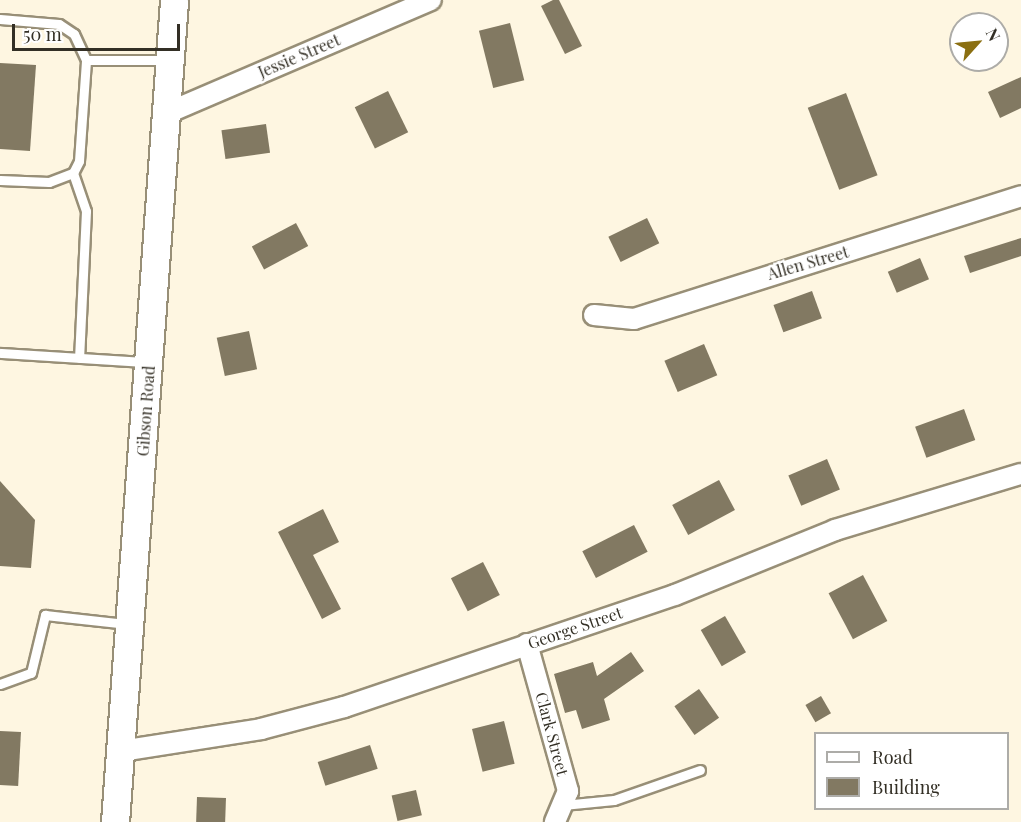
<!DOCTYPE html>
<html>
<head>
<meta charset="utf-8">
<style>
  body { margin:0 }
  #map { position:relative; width:1021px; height:822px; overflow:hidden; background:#fef6e1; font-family:"Playfair Display",serif }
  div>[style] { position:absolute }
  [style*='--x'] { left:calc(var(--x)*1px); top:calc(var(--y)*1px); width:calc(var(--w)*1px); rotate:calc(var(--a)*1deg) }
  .building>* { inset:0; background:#827962; transform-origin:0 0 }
  .roads { filter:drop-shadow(2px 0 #988f77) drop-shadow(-2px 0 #988f77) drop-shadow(0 2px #988f77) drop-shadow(0 -2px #988f77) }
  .lane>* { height:9px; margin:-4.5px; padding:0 4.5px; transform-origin:4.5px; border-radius:4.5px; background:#fff }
  .street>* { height:20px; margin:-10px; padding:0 10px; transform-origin:10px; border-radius:10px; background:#fff }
  .secondary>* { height:27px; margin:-13.5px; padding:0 13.5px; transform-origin:13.5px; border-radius:13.5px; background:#fff }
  span { translate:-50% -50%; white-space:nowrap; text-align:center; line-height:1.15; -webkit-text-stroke:4.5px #fff; paint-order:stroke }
  .street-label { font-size:16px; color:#332f25 }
  .legend { position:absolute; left:814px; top:732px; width:195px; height:78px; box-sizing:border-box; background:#fff; border:2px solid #adaca8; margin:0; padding:8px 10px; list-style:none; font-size:18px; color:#332f25 }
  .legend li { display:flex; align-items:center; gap:12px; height:30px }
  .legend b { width:30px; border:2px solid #adaca8 }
  .north { position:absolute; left:949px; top:12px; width:60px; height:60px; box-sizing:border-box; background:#fff; border:2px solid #adaca8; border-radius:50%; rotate:63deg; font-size:16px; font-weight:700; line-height:24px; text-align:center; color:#332f25 }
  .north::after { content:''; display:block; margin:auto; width:21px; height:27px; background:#8b6f11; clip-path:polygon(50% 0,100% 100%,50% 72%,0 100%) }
  .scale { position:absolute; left:12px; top:24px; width:168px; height:27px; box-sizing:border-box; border:3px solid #332f25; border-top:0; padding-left:8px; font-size:18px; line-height:21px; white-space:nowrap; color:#332f25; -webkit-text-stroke:4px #fff; paint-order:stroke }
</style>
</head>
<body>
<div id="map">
  <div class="building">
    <i style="clip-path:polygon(553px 0,559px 0,582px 46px,565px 54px,541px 6px)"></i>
    <i style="left:510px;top:23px;width:59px;height:32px;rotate:76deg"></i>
    <i style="clip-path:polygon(0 63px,36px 65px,30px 151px,0 149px)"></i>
    <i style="clip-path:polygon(1021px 77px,1021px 108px,1000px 118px,988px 92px)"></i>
    <i style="left:388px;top:91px;width:46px;height:37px;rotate:64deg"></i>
    <i style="left:846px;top:93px;width:88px;height:41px;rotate:69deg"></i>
    <i style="left:266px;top:124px;width:29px;height:45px;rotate:82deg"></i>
    <i style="left:647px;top:218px;width:28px;height:43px;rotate:64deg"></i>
    <i style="left:296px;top:223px;width:26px;height:50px;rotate:62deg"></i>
    <i style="clip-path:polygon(1021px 238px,1021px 256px,970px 273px,964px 256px)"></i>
    <i style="left:920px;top:258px;width:23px;height:35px;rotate:67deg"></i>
    <i style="left:812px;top:291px;width:29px;height:41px;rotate:70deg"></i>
    <i style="left:249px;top:331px;width:39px;height:33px;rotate:78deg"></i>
    <i style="left:704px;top:344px;width:34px;height:43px;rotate:67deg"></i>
    <i style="left:964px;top:409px;width:33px;height:52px;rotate:70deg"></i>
    <i style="left:827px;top:459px;width:33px;height:42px;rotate:67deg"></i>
    <i style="left:719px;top:480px;width:34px;height:53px;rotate:62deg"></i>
    <i style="clip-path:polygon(0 481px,35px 520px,31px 568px,0 566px)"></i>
    <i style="clip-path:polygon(323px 509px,339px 542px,313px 555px,341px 609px,322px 619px,278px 532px)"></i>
    <i style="left:634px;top:525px;width:30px;height:58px;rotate:63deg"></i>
    <i style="left:483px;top:562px;width:37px;height:36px;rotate:63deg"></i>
    <i style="left:863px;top:575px;width:52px;height:39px;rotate:62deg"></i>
    <i style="left:725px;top:616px;width:42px;height:28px;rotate:60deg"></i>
    <i style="clip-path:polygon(631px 652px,644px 671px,604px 699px,610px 720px,582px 729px,576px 710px,565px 713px,554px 674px,593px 662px,597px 676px)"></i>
    <i style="left:699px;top:689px;width:35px;height:30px;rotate:55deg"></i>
    <i style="left:821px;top:696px;width:20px;height:18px;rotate:60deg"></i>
    <i style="left:504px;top:721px;width:44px;height:33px;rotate:76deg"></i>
    <i style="left:0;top:731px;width:21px;height:54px;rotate:3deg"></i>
    <i style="left:370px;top:745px;width:25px;height:55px;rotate:72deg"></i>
    <i style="left:416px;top:790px;width:26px;height:25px;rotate:77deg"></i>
    <i style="left:197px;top:797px;width:29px;height:25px;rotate:2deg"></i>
  </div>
  <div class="roads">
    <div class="lane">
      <i style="--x:0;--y:19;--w:59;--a:4.8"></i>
      <i style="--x:59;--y:24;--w:18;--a:34"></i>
      <i style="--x:74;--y:34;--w:29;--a:65"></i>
      <i style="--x:86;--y:60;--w:81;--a:0"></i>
      <i style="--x:73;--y:173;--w:40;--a:71.1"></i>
      <i style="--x:86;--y:211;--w:147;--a:92.7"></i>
      <i style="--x:0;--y:180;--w:49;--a:2.3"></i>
      <i style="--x:49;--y:182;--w:26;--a:-21"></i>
      <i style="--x:73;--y:173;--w:13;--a:-63"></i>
      <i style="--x:79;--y:161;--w:101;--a:-86"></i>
      <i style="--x:0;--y:353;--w:144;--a:3.6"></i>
      <i style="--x:0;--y:684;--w:33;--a:-20"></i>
      <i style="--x:31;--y:673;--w:60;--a:-76.4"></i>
      <i style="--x:45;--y:615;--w:81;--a:6.3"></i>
      <i style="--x:563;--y:805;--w:51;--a:-5.6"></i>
      <i style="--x:614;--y:800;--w:91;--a:-19.2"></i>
    </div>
    <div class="street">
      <i style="--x:167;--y:113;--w:287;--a:-23.2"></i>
      <i style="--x:594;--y:315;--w:40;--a:5.7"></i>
      <i style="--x:634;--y:319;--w:406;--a:-17.6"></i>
      <i style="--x:527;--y:644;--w:153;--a:74.4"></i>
      <i style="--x:568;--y:791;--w:34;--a:113"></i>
      <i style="--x:121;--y:751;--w:142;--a:-8.9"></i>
      <i style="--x:261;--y:729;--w:86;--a:-14.8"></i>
      <i style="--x:344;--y:707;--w:349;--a:-18.7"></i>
      <i style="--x:675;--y:595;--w:173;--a:-22.1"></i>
      <i style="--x:835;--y:530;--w:194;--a:-16.8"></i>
    </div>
    <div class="secondary">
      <i style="--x:115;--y:822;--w:824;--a:-85.89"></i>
    </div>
  </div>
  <div class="street-label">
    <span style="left:299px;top:56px;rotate:-23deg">Jessie Street</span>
    <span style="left:808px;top:263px;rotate:-16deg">Allen Street</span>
    <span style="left:146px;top:411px;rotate:-86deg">Gibson Road</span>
    <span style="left:575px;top:628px;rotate:-19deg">George Street</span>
    <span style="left:552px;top:734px;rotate:75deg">Clark Street</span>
  </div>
  <ul class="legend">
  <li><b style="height:8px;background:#fff"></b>Road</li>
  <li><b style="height:16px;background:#827962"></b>Building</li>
  </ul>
  <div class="north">N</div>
  <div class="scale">50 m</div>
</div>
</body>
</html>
